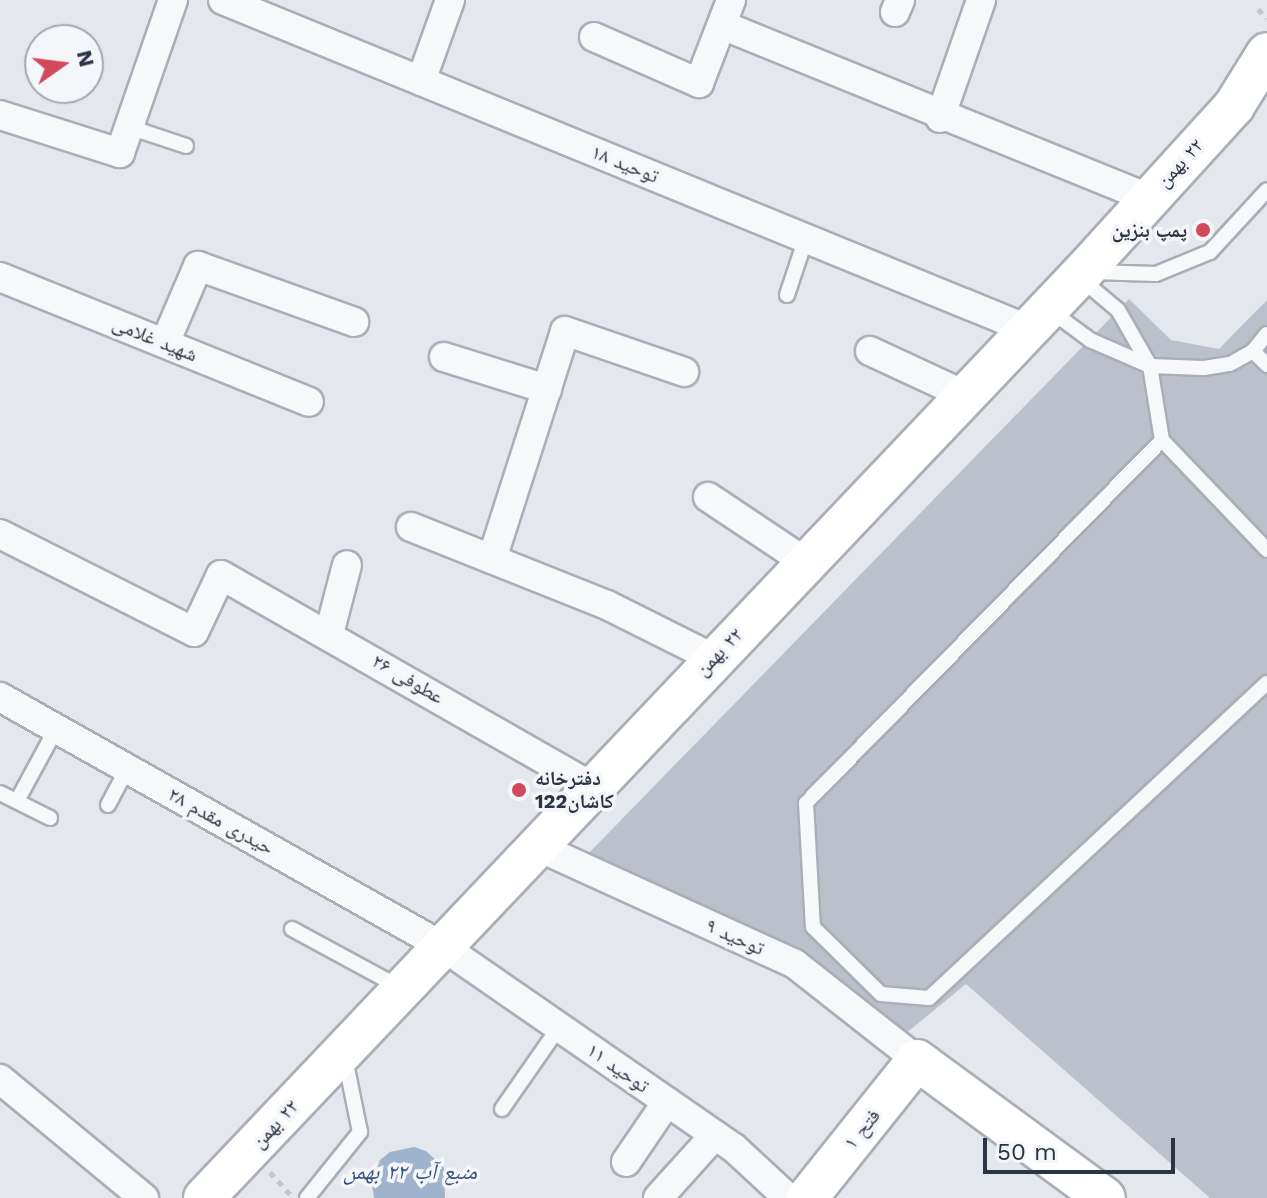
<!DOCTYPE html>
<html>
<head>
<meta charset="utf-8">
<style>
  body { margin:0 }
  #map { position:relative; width:1267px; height:1198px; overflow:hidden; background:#e4e7ec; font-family:"Work Sans","Noto Naskh Arabic",sans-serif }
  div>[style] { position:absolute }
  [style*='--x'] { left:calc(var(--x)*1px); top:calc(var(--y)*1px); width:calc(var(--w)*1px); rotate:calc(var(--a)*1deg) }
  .water>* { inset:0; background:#9fb4cc }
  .building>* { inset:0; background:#bbc0ca }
  .path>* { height:5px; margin-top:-2.5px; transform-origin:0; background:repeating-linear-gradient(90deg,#c2c5cb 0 6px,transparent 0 12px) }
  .roads { filter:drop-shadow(2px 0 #a9aeb7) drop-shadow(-2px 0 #a9aeb7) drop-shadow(0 2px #a9aeb7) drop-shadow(0 -2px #a9aeb7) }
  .lane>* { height:14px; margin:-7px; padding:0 7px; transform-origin:7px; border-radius:7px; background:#f7f8fa }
  .street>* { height:28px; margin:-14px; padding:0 14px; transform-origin:14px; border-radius:14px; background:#f7f8fa }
  .secondary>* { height:40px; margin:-20px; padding:0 20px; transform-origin:20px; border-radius:20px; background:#fff }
  .dots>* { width:22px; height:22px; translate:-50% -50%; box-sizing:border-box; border:4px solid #f4f6f9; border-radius:50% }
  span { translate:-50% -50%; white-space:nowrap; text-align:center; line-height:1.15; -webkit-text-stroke:7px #f4f6f9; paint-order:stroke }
  .street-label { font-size:20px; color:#2b3445 }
  .poi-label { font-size:20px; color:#2b3445; font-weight:700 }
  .right { translate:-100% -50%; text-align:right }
  .left { translate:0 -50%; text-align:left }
  .water-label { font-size:22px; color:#34527a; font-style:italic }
  .north { position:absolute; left:24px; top:24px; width:80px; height:80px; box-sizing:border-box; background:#f4f6f9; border:2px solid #a4a8b1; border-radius:50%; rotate:76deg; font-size:22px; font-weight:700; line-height:32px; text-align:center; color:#2b3445 }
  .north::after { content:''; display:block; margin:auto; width:28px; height:36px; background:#d1495b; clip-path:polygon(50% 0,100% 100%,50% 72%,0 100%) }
  .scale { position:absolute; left:983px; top:1138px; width:192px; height:36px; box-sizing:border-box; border:4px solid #2b3445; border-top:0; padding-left:10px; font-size:24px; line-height:28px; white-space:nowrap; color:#2b3445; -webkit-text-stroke:6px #f4f6f9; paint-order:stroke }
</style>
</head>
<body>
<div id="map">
  <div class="water">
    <i style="clip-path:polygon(414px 1147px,426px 1151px,444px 1168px,445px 1198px,374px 1198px,372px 1184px,380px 1160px,390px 1152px)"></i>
  </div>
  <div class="building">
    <i style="clip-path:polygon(1129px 299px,1171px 340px,1219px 349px,1267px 300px,1267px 1198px,1210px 1198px,966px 984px,899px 1039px,584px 858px)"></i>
  </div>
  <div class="path">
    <i style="--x:1258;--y:9;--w:13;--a:48"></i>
    <i style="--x:270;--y:1172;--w:30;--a:48"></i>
  </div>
  <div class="roads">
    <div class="lane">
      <i style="--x:129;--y:127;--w:60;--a:18.4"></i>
      <i style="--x:1093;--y:272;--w:63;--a:1.8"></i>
      <i style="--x:1156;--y:274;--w:58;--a:-22.2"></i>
      <i style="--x:1210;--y:252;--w:84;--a:-47.4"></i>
      <i style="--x:1081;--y:279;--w:48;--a:40"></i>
      <i style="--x:1118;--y:310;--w:64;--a:60.3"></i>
      <i style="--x:1150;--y:366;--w:75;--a:80.8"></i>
      <i style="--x:1162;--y:440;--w:152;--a:46.3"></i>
      <i style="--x:787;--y:295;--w:60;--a:-71.6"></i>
      <i style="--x:1051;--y:311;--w:49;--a:36.6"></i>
      <i style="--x:1090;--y:340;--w:65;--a:23.4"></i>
      <i style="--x:1150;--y:366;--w:54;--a:2.1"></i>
      <i style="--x:1204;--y:368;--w:26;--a:-9"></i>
      <i style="--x:1230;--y:364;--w:26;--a:-29"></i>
      <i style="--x:1253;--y:351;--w:20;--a:45"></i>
      <i style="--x:1253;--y:351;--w:22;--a:-51"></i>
      <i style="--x:1162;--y:440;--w:508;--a:134.44"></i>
      <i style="--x:806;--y:803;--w:124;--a:86.8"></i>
      <i style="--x:813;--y:927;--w:95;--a:44.6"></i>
      <i style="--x:881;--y:994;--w:48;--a:4.8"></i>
      <i style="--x:929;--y:998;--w:462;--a:-43"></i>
      <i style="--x:0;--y:793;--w:56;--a:26.6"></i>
      <i style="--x:17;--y:801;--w:82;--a:-61.6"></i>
      <i style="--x:108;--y:805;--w:41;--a:-62.2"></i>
      <i style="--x:292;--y:929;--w:124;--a:28.4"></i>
      <i style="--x:502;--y:1109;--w:100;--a:-55.2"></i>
      <i style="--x:307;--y:1198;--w:85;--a:-51.2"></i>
      <i style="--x:360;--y:1132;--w:76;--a:-101.5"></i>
    </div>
    <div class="street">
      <i style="--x:223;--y:0;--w:869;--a:22.25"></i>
      <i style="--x:895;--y:12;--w:13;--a:-67"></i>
      <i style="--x:722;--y:25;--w:460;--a:22.1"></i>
      <i style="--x:594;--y:37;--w:115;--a:23.7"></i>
      <i style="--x:699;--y:83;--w:89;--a:-68.9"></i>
      <i style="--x:421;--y:81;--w:86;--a:-70.3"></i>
      <i style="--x:0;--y:115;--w:126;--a:17.6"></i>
      <i style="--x:120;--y:153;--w:162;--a:-70.9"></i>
      <i style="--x:940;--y:118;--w:125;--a:-70.8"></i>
      <i style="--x:0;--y:277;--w:333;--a:22"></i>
      <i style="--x:165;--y:343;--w:84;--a:-66.8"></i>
      <i style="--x:198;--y:266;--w:166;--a:19.7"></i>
      <i style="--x:870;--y:351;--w:105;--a:24.9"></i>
      <i style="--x:444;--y:357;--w:108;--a:17.3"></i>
      <i style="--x:708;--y:497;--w:119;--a:33.7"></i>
      <i style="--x:411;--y:527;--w:211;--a:21.7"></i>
      <i style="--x:607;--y:605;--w:119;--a:26.6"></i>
      <i style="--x:0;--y:534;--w:217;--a:26.8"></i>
      <i style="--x:194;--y:632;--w:63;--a:-64.7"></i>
      <i style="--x:221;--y:575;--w:427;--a:29.7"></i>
      <i style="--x:492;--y:559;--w:239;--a:-72.2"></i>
      <i style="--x:565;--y:331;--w:126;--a:19"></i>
      <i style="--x:329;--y:634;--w:71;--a:-75.4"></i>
      <i style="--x:0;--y:697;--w:507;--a:29.39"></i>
      <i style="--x:442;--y:946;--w:355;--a:34.7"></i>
      <i style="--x:734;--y:1148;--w:74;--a:42.8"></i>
      <i style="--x:534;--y:845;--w:287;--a:24.5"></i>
      <i style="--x:795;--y:964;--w:155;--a:38.2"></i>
      <i style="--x:0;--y:1079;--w:187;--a:39.6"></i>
      <i style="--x:626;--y:1162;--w:73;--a:-55.7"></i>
      <i style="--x:658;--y:1198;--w:85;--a:-47.9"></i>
    </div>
    <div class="secondary">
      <i style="--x:204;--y:1198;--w:1278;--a:-46.49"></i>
      <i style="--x:1084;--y:271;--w:223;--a:-47.7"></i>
      <i style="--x:1234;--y:106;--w:62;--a:-58.1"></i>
      <i style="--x:807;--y:1198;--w:176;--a:-51.4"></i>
      <i style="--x:917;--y:1060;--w:233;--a:36.3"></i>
    </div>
  </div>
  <div class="dots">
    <i style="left:1203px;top:230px;background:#d1495b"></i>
    <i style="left:519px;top:790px;background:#d1495b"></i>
  </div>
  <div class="street-label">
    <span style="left:1180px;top:163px;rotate:-47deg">٢٢ بهمن</span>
    <span style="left:625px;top:164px;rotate:22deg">توحید ۱۸</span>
    <span style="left:155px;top:339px;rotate:22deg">شهید غلامی</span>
    <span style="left:719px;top:652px;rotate:-46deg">٢٢ بهمن</span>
    <span style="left:408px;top:679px;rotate:30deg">عطوفی ۲۶</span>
    <span style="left:221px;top:821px;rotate:29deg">حیدری مقدم ۲۸</span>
    <span style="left:735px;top:937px;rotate:24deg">توحید ۹</span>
    <span style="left:618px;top:1068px;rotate:35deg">توحید ۱۱</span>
    <span style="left:275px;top:1124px;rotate:-47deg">٢٢ بهمن</span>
    <span style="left:862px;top:1129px;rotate:-51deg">فتح ۱</span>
  </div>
  <div class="poi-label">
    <span class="right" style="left:1187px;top:230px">پمپ بنزین</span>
    <span class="left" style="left:535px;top:790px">دفترخانه<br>122کاشان</span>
  </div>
  <div class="water-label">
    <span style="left:410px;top:1172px">منبع آب ۲۲ بهمن</span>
  </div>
  <div class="north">N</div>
  <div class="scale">50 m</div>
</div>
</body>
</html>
